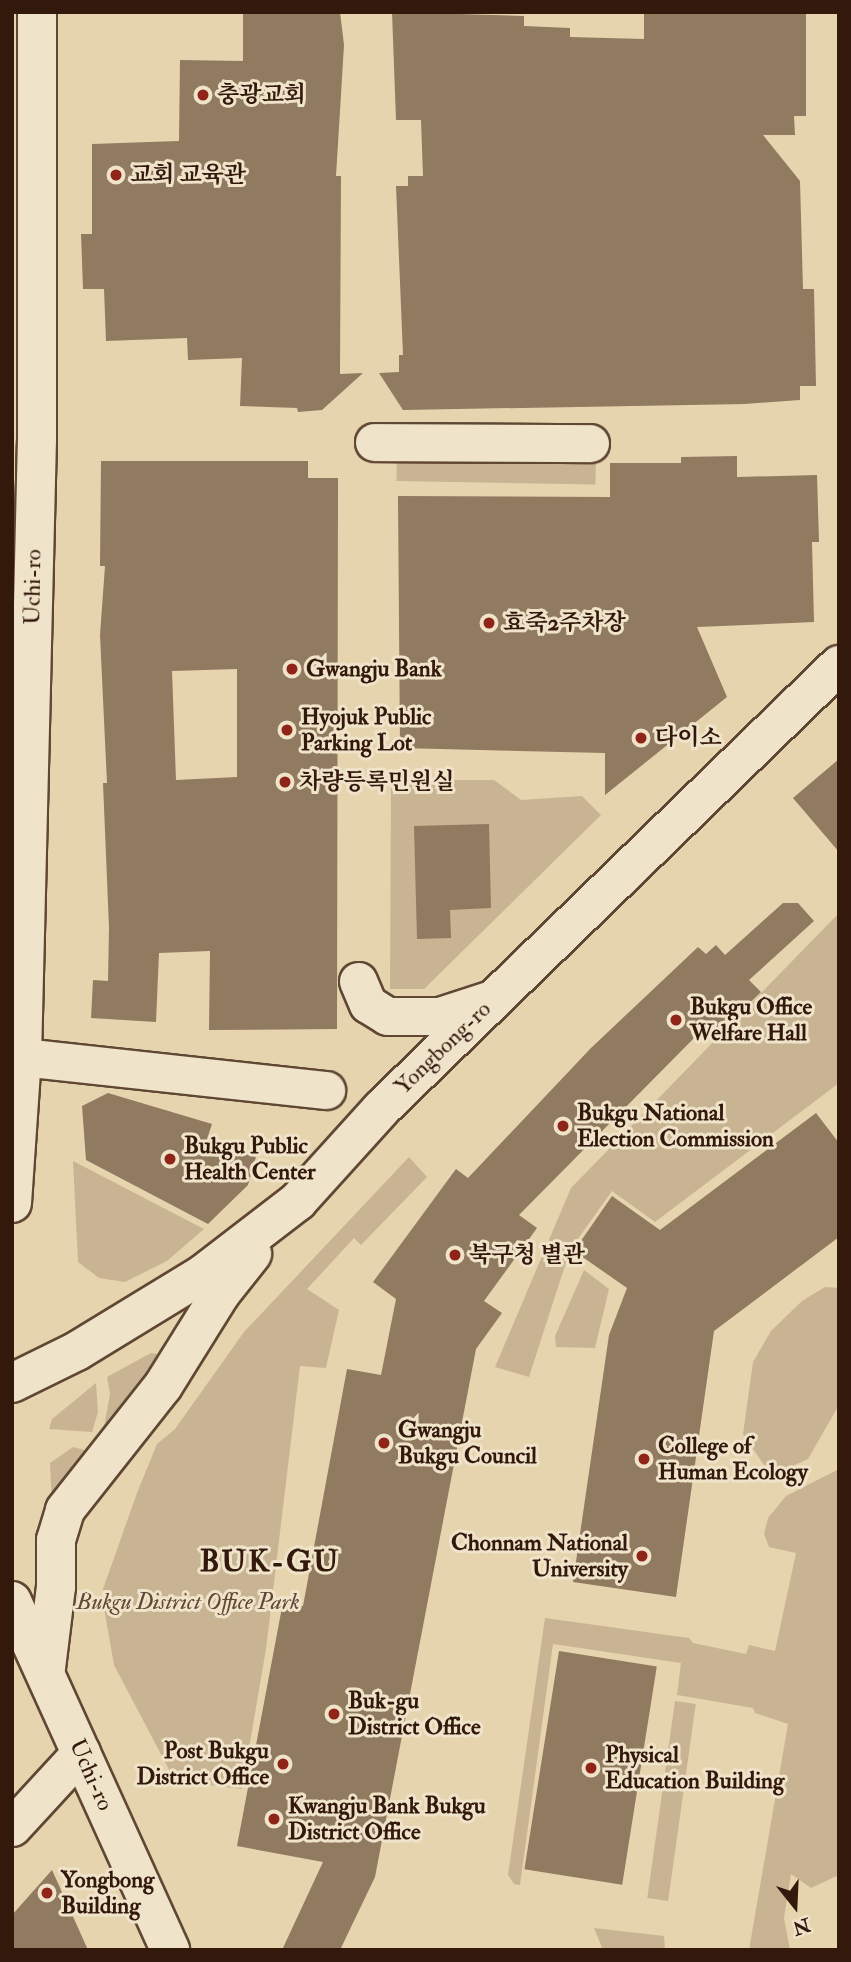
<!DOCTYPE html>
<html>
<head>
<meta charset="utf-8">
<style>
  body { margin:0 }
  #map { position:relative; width:851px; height:1962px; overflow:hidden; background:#e6d4ae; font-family:"IM FELL Double Pica","Noto Serif KR",serif }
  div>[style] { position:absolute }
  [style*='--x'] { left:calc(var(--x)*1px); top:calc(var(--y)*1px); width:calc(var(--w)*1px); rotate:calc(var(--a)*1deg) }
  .green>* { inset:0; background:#c8b492; transform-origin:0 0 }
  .building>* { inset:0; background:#907a60; transform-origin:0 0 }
  .roads { filter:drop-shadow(2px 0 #604734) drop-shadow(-2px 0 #604734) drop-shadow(0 2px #604734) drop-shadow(0 -2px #604734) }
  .minor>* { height:37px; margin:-18.5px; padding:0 18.5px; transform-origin:18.5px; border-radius:18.5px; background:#efe3ca }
  .secondary>* { height:38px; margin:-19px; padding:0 19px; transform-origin:19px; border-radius:19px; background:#efe3ca }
  .dots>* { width:19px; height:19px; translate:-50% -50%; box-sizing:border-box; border:4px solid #efe3ca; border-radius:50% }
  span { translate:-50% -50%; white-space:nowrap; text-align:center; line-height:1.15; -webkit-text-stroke:6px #efe3ca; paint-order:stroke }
  .poi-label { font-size:23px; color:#33180c; font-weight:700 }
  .left { translate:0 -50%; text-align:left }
  .right { translate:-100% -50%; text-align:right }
  .street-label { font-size:23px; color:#33180c }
  .park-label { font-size:23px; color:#604734; font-style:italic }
  .district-label { font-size:30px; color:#33180c; font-weight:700; letter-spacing:2px }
  .frame { position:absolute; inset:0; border:14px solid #33180c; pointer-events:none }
  .north { position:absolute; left:760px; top:1871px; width:70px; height:70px; -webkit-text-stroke:5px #efe3ca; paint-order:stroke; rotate:162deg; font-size:19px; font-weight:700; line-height:28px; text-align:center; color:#33180c }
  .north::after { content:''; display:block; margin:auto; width:24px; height:32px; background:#33180c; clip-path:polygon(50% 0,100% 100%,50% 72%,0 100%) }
</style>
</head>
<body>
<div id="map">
  <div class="green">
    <i style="left:397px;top:451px;width:199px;height:30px;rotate:1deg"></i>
    <i style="clip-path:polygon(391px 780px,494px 780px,521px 800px,582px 796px,601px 815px,424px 989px,390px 989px)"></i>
    <i style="clip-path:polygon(839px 913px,839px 1083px,655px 1222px,612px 1191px,570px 1250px,529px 1377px,495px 1367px,571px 1188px)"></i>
    <i style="clip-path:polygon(409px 1157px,427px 1177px,361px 1245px,354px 1238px,307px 1289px,339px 1310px,326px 1368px,300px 1366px,266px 1649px,242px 1789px,175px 1781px,114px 1665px,103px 1602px,103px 1589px,137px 1493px,157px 1444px,175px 1429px,244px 1332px)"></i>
    <i style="clip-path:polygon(73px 1161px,204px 1229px,167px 1261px,125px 1282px,99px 1278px,78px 1262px)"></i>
    <i style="clip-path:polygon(584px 1270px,609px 1289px,595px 1348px,556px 1347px,555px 1336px)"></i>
    <i style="clip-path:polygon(825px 1287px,839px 1288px,839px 1405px,808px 1459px,786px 1469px,764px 1465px,743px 1434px,753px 1362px,771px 1331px,802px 1301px)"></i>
    <i style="clip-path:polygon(151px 1353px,158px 1354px,157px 1360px,103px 1432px,110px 1394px,107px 1377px)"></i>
    <i style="clip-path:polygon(96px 1383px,98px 1412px,92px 1432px,49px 1429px,52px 1419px)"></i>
    <i style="clip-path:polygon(73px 1447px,88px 1451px,52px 1504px,50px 1463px)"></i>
    <i style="clip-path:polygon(839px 1469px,839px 1875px,811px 1888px,791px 1874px,784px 1918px,790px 1950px,749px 1950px,788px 1724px,755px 1713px,753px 1708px,677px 1695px,681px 1663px,553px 1644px,520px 1885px,514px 1884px,508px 1875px,545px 1618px,689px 1638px,693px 1643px,746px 1654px,749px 1645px,775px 1651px,796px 1553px,769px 1547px,764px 1534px,768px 1518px,786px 1496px)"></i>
    <i style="left:675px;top:1701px;width:21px;height:199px;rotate:8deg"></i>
    <i style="clip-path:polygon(594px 1928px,664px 1936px,665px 1950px,603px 1950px)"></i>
  </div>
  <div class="building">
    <i style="clip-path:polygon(243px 12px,340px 12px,344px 45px,336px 176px,341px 176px,340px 374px,363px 373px,322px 410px,298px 412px,297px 408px,240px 406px,242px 358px,188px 360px,187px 338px,106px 341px,104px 289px,83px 289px,81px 234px,92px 234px,92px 144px,179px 141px,180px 60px,243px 61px)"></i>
    <i style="clip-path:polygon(392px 12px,524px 16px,524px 26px,570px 28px,570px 37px,644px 39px,644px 12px,806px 12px,806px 116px,794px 116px,795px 135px,763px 135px,800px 181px,803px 289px,814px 289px,816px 386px,800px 386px,800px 400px,745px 404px,403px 410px,379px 373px,399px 372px,399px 355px,403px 355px,396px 186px,408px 186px,408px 176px,423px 176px,421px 120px,396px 120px)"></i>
    <i style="clip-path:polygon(737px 456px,737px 477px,817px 475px,819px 542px,812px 542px,814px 622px,697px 627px,727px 697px,605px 795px,605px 753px,400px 748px,398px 496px,610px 497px,610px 463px,681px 463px,681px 457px)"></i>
    <i style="clip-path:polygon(evenodd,101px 461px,308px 461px,308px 478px,338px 478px,337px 1029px,209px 1030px,210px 951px,159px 953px,156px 1022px,91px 1018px,93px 980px,108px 981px,109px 928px,103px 783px,107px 783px,100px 635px,105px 566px,100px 566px,101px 461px,237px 669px,237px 777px,176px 780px,172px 671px,237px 669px)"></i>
    <i style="clip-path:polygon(839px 759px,839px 852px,793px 798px)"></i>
    <i style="clip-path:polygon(489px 824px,491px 908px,450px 910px,451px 938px,417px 939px,414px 826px)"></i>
    <i style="clip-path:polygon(783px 903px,798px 903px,814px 921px,749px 980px,761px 992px,713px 1039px,702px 1030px,519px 1215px,537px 1228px,484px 1301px,502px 1313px,476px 1349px,375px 1877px,340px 1950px,282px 1950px,323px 1862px,237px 1846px,283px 1602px,303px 1606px,347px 1369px,381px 1375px,396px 1299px,373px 1282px,456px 1169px,468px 1178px,591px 1048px,698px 947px,706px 954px,716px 945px,725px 955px)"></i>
    <i style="clip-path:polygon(108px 1093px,212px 1124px,206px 1142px,256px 1157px,248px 1185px,208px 1224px,86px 1160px,82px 1106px)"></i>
    <i style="clip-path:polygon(816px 1113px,839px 1143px,839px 1237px,714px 1331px,676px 1597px,573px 1582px,609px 1335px,627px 1288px,574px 1251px,612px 1196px,660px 1230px)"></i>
    <i style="left:559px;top:1651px;width:99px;height:221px;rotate:9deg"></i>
    <i style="clip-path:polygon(52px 1870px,88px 1950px,12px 1950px,12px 1915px)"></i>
  </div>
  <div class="roads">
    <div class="minor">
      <i style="--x:374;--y:442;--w:216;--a:0.3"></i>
      <i style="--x:358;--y:981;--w:25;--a:67"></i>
      <i style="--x:368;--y:1004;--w:22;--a:32"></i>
      <i style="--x:387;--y:1016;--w:52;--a:0"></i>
      <i style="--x:439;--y:1016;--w:59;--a:-17.8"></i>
      <i style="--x:22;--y:1057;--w:306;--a:6.2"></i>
      <i style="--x:12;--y:1827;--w:102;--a:-47.4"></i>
    </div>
    <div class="secondary">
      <i style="--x:12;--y:1203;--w:146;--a:-86.1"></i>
      <i style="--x:22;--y:1057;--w:617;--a:-88.61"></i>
      <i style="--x:37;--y:440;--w:428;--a:-90"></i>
      <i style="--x:12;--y:1383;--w:72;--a:-26.2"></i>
      <i style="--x:77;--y:1351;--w:148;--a:-31.4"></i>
      <i style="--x:203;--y:1274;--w:120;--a:-37.5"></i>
      <i style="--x:298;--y:1201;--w:124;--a:-47.9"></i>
      <i style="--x:381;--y:1109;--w:638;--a:-44.11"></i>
      <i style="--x:12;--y:1601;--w:383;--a:65.6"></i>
      <i style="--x:46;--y:1668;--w:82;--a:-83"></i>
      <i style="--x:56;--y:1587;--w:47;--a:-90"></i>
      <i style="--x:56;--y:1540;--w:31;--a:-73"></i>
      <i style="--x:65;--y:1510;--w:158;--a:-51.7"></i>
      <i style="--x:163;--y:1386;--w:110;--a:-58.1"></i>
      <i style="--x:221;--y:1293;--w:50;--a:-51.5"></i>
    </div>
  </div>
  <div class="dots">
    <i style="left:203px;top:95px;background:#8f2418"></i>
    <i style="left:116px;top:175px;background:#8f2418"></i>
    <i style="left:489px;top:623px;background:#8f2418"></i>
    <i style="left:292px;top:669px;background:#8f2418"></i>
    <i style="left:287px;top:730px;background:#8f2418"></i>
    <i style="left:641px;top:738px;background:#8f2418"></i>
    <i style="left:285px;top:782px;background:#8f2418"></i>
    <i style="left:676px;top:1020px;background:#8f2418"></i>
    <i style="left:563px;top:1126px;background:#8f2418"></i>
    <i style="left:170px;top:1159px;background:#8f2418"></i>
    <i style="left:455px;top:1255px;background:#8f2418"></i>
    <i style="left:384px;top:1443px;background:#8f2418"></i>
    <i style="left:644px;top:1459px;background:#8f2418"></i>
    <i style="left:642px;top:1556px;background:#8f2418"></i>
    <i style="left:334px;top:1714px;background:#8f2418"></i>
    <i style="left:283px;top:1764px;background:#8f2418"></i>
    <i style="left:591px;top:1768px;background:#8f2418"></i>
    <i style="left:274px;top:1819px;background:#8f2418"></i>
    <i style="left:47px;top:1893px;background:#8f2418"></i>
  </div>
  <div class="poi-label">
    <span class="left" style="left:217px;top:95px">충광교회</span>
    <span class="left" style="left:130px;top:175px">교회 교육관</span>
    <span class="left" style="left:503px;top:623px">효죽2주차장</span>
    <span class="left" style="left:306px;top:669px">Gwangju Bank</span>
    <span class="left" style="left:301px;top:730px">Hyojuk Public<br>Parking Lot</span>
    <span class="left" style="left:655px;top:738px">다이소</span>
    <span class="left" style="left:299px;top:782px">차량등록민원실</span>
    <span class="left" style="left:690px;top:1020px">Bukgu Office<br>Welfare Hall</span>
    <span class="left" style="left:577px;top:1126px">Bukgu National<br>Election Commission</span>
    <span class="left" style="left:184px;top:1159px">Bukgu Public<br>Health Center</span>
    <span class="left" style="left:469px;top:1255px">북구청 별관</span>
    <span class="left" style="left:398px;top:1443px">Gwangju<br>Bukgu Council</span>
    <span class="left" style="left:658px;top:1459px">College of<br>Human Ecology</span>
    <span class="right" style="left:628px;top:1556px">Chonnam National<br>University</span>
    <span class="left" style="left:348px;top:1714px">Buk-gu<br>District Office</span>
    <span class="right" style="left:269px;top:1764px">Post Bukgu<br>District Office</span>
    <span class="left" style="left:605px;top:1768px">Physical<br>Education Building</span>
    <span class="left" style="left:288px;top:1819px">Kwangju Bank Bukgu<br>District Office</span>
    <span class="left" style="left:61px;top:1893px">Yongbong<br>Building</span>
  </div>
  <div class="street-label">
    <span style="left:33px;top:587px;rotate:-89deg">Uchi-ro</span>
    <span style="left:443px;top:1048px;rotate:-44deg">Yongbong-ro</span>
    <span style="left:91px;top:1775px;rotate:66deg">Uchi-ro</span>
  </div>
  <div class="park-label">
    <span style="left:188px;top:1602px">Bukgu District Office Park</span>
  </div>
  <div class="district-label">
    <span style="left:270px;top:1562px">BUK-GU</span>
  </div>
  <div class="frame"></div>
  <div class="north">N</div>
</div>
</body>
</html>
